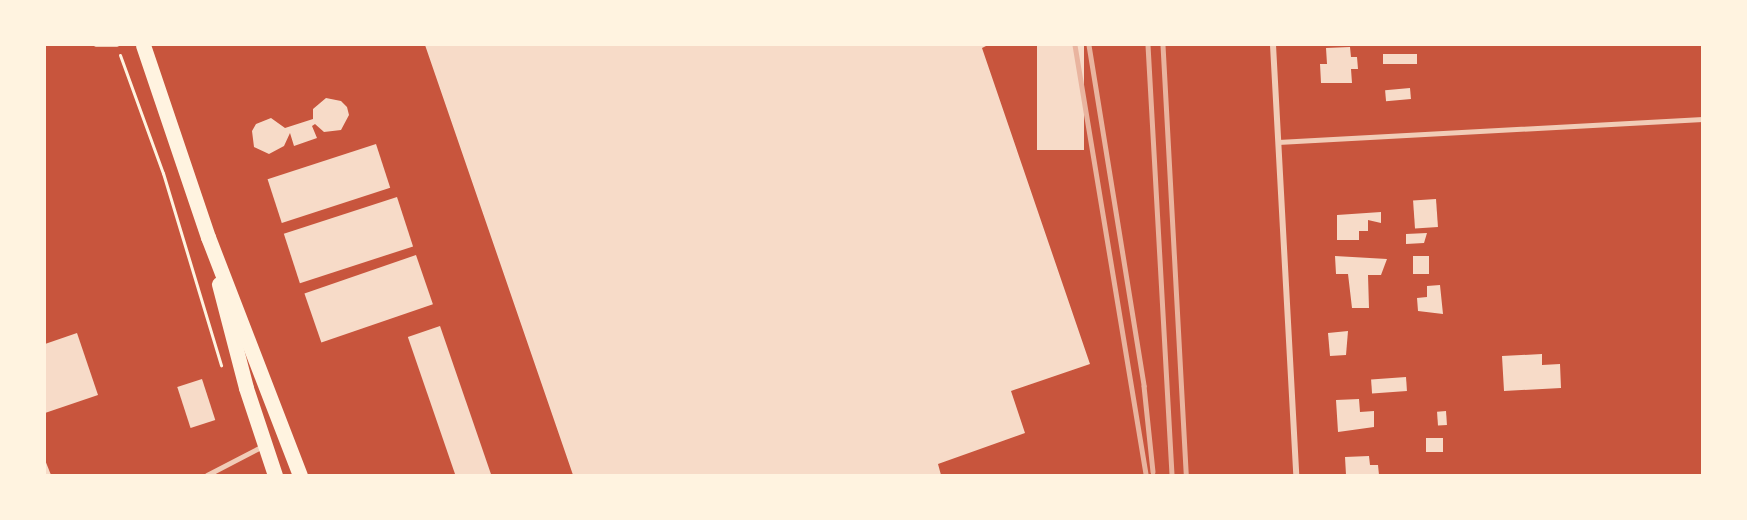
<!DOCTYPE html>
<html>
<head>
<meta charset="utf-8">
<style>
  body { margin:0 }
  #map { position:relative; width:1747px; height:520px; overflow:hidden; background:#c8553d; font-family:Commissioner,sans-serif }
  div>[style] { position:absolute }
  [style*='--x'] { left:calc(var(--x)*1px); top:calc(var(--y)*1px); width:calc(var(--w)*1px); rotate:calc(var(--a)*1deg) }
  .building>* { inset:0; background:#f7dbc8; transform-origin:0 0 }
  .path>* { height:3px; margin:-1.5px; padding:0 1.5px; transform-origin:1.5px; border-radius:1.5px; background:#fff3e0 }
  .service>* { height:4.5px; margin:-2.25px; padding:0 2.25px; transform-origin:2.25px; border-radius:2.25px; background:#f1ccb7 }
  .minor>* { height:6px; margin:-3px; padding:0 3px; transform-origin:3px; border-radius:3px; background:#f1ccb7 }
  .primary>* { height:15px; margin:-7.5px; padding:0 7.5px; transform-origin:7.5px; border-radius:7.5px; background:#fff3e0 }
  .rail>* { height:4.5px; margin:-2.25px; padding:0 2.25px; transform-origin:2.25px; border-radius:2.25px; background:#e9b49f }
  span { translate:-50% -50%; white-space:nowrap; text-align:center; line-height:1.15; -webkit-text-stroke:4.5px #fff3e0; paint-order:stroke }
  .frame { position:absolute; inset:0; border:46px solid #fff3e0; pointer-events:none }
</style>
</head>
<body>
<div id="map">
  <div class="building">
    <i style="clip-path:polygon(425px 45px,988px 45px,982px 48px,1090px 364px,1011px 391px,1025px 433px,938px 464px,941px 475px,573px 475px)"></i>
    <i style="left:1037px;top:45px;width:47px;height:105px"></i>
    <i style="clip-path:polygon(1350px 47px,1351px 57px,1357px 57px,1358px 69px,1351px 69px,1352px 83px,1321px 83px,1320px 64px,1327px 64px,1326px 48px)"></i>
    <i style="left:1417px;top:54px;width:10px;height:34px;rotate:90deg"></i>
    <i style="left:1410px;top:88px;width:11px;height:25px;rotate:85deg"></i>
    <i style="clip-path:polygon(326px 98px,341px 101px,347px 107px,349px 115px,341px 130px,324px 132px,315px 124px,312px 126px,317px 138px,294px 146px,290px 133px,284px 146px,269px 154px,254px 147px,252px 131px,256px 124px,271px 118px,285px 128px,313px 119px,313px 109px)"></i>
    <i style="left:376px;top:144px;width:46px;height:114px;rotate:72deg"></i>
    <i style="left:397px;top:197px;width:52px;height:119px;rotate:72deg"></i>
    <i style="left:1436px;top:199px;width:28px;height:23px;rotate:86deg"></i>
    <i style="clip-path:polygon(1381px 212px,1381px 223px,1368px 220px,1368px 231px,1359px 231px,1359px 240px,1337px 240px,1337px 215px)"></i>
    <i style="clip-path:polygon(1427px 233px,1424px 243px,1406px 244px,1406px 234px)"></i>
    <i style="left:416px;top:255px;width:52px;height:118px;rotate:71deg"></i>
    <i style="clip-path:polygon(1335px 256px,1387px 259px,1381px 275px,1368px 275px,1369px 308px,1352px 308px,1348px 274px,1336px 274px)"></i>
    <i style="left:1413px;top:256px;width:16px;height:18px"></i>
    <i style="clip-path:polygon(1440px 285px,1443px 314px,1418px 311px,1417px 298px,1427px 297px,1427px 286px)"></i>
    <i style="left:440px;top:326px;width:157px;height:34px;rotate:71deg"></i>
    <i style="clip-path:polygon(1348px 331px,1346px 355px,1330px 356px,1328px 333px)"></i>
    <i style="clip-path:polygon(77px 333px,98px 395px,45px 413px,45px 344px)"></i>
    <i style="clip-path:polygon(1542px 354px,1542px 365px,1560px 364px,1561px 388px,1504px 391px,1502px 356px)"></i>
    <i style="left:1406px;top:377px;width:14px;height:35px;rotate:86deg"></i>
    <i style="left:202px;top:379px;width:43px;height:26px;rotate:72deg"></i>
    <i style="clip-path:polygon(1359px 399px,1360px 412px,1374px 411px,1374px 427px,1338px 432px,1336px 400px)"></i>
    <i style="left:1446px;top:411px;width:14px;height:9px;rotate:86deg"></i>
    <i style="left:1443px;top:438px;width:14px;height:17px;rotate:90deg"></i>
    <i style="clip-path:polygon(1369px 456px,1370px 465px,1378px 465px,1379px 475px,1346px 475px,1345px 457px)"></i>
    <i style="clip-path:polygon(45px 460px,51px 475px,45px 475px)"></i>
  </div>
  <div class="path">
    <i style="--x:120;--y:55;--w:126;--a:70"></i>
    <i style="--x:163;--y:173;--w:201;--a:73.2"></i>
  </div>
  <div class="service">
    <i style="--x:96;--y:45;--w:21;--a:0"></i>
    <i style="--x:1278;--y:142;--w:425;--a:-3.1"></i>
    <i style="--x:207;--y:475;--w:63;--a:-27.4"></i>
  </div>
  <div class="minor">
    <i style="--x:1273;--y:45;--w:431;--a:86.9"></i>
  </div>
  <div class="primary">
    <i style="--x:143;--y:45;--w:203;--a:71.3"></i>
    <i style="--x:208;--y:237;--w:255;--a:68.9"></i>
    <i style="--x:219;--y:284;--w:107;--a:75.4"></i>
    <i style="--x:246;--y:388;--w:92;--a:71.6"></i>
  </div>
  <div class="rail">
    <i style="--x:1075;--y:45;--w:436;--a:80.6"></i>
    <i style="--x:1089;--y:45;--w:345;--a:80.8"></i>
    <i style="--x:1144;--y:386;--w:86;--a:84"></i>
    <i style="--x:1148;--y:45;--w:431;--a:86.8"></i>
    <i style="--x:1163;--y:45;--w:431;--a:86.9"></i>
  </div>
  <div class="frame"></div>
</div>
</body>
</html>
